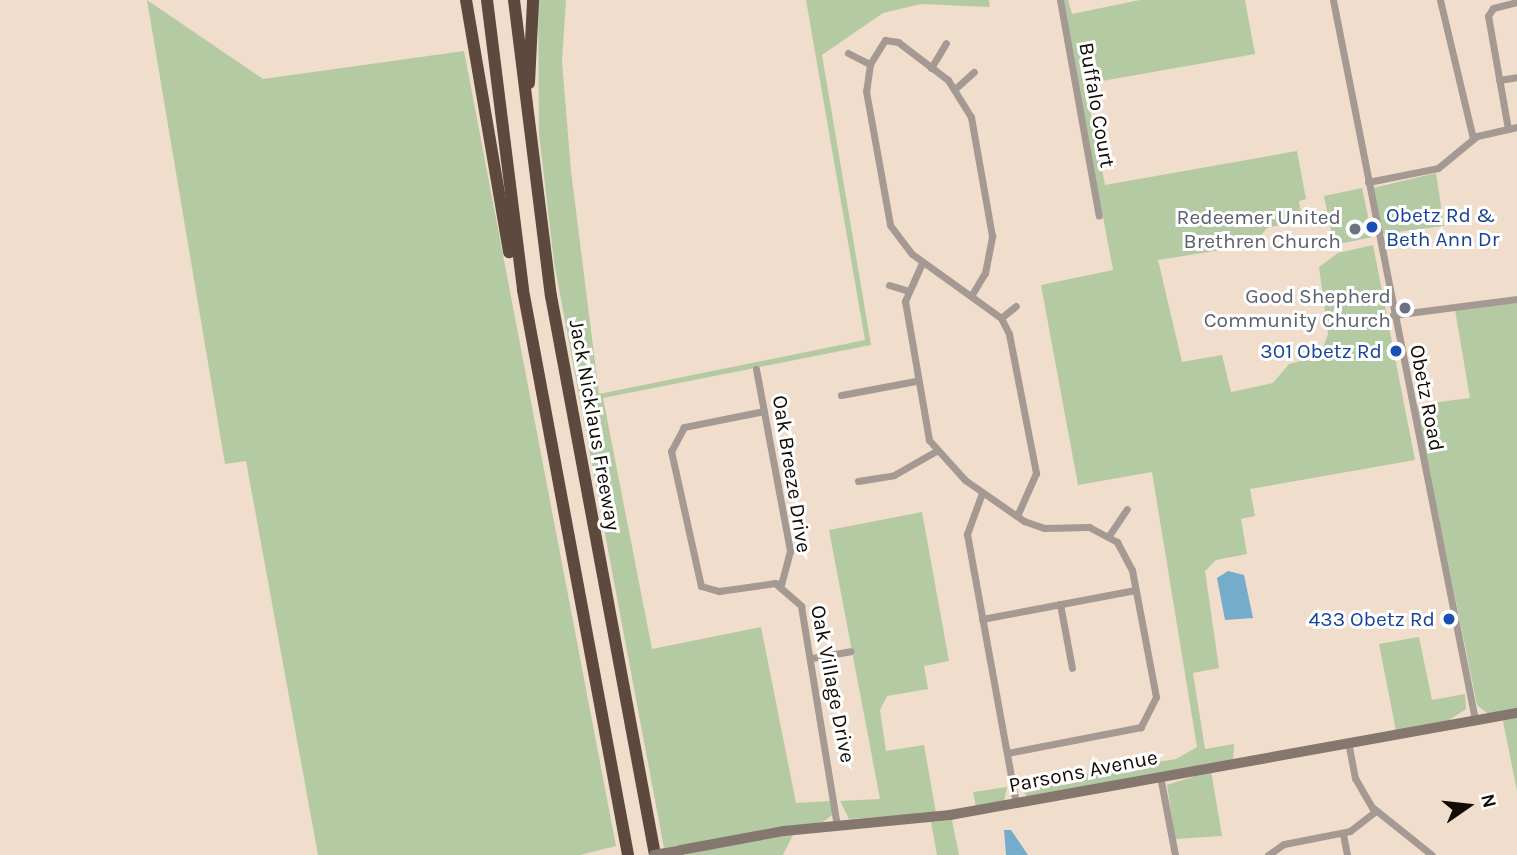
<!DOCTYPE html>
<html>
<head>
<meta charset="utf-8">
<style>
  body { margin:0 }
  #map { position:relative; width:1517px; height:855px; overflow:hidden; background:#f1ddcb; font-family:Karla,sans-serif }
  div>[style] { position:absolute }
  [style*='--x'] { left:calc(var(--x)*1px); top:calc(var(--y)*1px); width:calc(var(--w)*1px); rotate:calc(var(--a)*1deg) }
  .green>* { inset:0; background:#b3caa2; transform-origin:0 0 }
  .water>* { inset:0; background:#76accb }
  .street>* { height:7px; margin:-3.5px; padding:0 3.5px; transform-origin:3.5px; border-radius:3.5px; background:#a49993 }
  .secondary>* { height:10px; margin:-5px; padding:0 5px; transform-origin:5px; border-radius:5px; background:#85776e }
  .highway>* { height:12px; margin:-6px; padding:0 6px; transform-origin:6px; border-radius:6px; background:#5d493d }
  .secondary-bridge>* { height:10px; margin:-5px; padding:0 5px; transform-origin:5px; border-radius:5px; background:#85776e }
  .dots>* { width:19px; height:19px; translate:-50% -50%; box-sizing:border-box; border:4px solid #fff; border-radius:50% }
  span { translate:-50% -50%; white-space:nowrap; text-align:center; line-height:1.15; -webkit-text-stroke:6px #fff; paint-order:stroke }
  .street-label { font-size:21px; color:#120c06 }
  .transit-label { font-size:21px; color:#164399 }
  .left { translate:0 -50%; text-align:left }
  .right { translate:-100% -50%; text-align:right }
  .worship-label { font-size:21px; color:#5b616d }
  .north { position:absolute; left:1433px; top:771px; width:70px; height:70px; -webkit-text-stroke:5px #fff; paint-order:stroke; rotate:76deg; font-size:19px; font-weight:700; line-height:28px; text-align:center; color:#120c06 }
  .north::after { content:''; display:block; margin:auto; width:24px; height:32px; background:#120c06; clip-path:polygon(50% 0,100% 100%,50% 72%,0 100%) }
</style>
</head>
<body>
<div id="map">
  <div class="green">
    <i style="clip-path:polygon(147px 0,263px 79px,464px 51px,616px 846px,580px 855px,318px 855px,246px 461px,225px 464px)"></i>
    <i style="clip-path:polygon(538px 0,566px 0,562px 62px,571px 171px,599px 394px,865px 340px,806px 0,989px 0,990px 7px,921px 4px,883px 13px,822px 55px,871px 345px,603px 398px,652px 649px,761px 627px,796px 803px,831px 801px,832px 815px,822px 823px,664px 848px,554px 262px,539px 134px)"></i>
    <i style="clip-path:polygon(1062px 0,1068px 0,1072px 14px,1140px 0,1245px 0,1255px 54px,1085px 84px,1105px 185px,1297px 151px,1306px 199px,1299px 201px,1302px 220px,1267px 228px,1253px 245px,1158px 260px,1182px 362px,1222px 355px,1231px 392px,1273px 383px,1289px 364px,1320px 356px,1328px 334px,1319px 267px,1338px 253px,1373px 245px,1415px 460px,1250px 489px,1255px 516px,1241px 519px,1247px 554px,1216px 560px,1205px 571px,1219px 668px,1193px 673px,1205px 749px,1234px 744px,1233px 760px,1028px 798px,1018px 785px,1176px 759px,1197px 747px,1152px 472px,1078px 485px,1041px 285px,1113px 270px)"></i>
    <i style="clip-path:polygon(1436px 173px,1444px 226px,1382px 234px,1373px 188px)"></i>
    <i style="left:1362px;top:188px;width:50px;height:39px;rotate:78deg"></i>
    <i style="clip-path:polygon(1517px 302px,1517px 709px,1488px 714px,1477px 705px,1416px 405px,1470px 398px,1455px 310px)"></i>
    <i style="clip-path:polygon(922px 512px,949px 661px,924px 666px,928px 689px,887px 696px,880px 710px,886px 751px,924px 745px,936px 813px,849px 819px,840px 801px,880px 799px,829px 530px)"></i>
    <i style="clip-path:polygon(1419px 637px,1432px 700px,1465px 694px,1466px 709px,1446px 722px,1396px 731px,1379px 644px)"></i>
    <i style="clip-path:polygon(1517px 718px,1517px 791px,1503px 721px)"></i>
    <i style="clip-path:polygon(1211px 771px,1222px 836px,1175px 839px,1167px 785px)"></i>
    <i style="clip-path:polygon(1007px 787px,1004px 802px,976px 807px,973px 792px)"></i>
    <i style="clip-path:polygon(952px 820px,959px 855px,937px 855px,931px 822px)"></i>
    <i style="clip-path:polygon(794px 833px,783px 855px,684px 855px,718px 847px)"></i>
  </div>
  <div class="water">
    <i style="clip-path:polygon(1228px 571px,1244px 575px,1253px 618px,1225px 620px,1217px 578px)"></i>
    <i style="clip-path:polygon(1004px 830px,1011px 830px,1028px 855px,1006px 855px)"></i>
  </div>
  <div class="street">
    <i style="--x:1060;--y:0;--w:219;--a:79.8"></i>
    <i style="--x:1333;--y:0;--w:734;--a:78.84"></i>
    <i style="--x:1440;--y:0;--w:142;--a:76.6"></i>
    <i style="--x:848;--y:53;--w:25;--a:27"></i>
    <i style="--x:931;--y:68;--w:29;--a:-59"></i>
    <i style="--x:1499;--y:80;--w:18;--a:-9"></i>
    <i style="--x:956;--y:88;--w:24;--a:-42"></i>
    <i style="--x:1508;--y:129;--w:115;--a:-100"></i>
    <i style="--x:1488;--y:16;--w:9;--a:-58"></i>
    <i style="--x:1493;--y:8;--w:25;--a:-14"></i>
    <i style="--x:1368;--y:182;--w:71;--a:-11.3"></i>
    <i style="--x:1438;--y:168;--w:50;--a:-39.4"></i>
    <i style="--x:1477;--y:136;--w:41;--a:-12.7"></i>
    <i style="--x:922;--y:263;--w:42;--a:114.1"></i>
    <i style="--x:905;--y:301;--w:141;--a:80.2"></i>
    <i style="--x:929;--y:440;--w:54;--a:48"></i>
    <i style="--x:965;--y:480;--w:72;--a:34.8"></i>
    <i style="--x:1024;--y:521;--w:21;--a:19"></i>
    <i style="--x:1044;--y:528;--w:45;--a:-1.3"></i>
    <i style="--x:1089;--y:527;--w:32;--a:28"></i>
    <i style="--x:1117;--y:542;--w:32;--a:62"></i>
    <i style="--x:1132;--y:570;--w:129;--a:79.3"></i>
    <i style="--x:1156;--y:697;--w:34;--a:117"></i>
    <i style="--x:1141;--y:727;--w:136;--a:169"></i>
    <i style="--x:889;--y:285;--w:17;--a:17"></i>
    <i style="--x:971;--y:296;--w:27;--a:-59"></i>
    <i style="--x:985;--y:273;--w:38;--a:-79"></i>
    <i style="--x:992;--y:236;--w:121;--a:-100"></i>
    <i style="--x:971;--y:117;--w:44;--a:-121.9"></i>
    <i style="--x:948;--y:80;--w:63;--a:-142.8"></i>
    <i style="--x:898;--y:42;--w:13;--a:-171"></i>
    <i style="--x:885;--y:40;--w:28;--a:122"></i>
    <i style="--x:870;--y:64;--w:27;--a:98"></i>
    <i style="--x:866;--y:91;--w:136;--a:79.8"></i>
    <i style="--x:890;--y:225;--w:36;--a:53"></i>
    <i style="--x:912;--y:254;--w:110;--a:35.7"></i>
    <i style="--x:1001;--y:318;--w:18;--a:63"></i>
    <i style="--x:1009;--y:334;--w:142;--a:79"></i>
    <i style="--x:1036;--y:473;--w:47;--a:113.8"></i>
    <i style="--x:1393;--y:315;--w:125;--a:-7.4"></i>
    <i style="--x:1001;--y:318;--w:19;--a:-39"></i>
    <i style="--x:756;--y:369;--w:185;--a:79.4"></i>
    <i style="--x:790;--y:551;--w:34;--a:105"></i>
    <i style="--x:841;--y:395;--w:76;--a:-10.6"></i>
    <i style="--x:764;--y:411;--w:82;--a:168.7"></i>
    <i style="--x:684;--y:427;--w:27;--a:118"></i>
    <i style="--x:671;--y:451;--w:138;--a:77.5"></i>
    <i style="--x:701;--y:586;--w:19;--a:16"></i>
    <i style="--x:719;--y:591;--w:57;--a:-8.1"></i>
    <i style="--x:775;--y:583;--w:35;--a:41"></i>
    <i style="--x:801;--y:606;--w:223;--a:80.7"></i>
    <i style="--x:858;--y:481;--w:36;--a:-9"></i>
    <i style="--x:894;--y:475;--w:48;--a:-29.7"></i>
    <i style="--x:982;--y:493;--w:44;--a:110.1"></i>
    <i style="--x:967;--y:534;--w:273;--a:79.7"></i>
    <i style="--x:1110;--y:534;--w:30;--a:-56"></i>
    <i style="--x:1060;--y:604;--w:65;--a:79.4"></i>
    <i style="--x:982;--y:619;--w:156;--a:-10.7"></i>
    <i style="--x:812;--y:658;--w:39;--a:-10"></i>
    <i style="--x:1348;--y:742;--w:37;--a:79"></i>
    <i style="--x:1355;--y:778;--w:34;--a:60"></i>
    <i style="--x:1372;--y:807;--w:77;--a:38.7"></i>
    <i style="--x:1160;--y:776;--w:80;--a:79.2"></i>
    <i style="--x:1343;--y:834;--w:21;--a:79"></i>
    <i style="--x:1268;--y:855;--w:19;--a:-35"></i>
    <i style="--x:1284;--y:844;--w:67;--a:-11.1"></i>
    <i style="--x:1350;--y:831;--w:33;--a:-38"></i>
  </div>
  <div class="secondary">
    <i style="--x:681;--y:850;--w:105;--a:-10.5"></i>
    <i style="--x:784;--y:831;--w:167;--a:-5.5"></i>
    <i style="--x:950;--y:815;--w:576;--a:-10.2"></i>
  </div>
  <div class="highway">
    <i style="--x:466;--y:0;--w:256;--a:80.3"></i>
    <i style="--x:487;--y:0;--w:292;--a:82.9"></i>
    <i style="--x:523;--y:290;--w:575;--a:79.47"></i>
    <i style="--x:514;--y:0;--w:298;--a:82.9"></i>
    <i style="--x:551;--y:296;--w:569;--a:79.46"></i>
    <i style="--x:529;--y:83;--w:83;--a:-87.2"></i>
  </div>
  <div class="secondary-bridge">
    <i style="--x:654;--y:855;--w:27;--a:-10"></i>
  </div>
  <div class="dots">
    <i style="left:1372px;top:227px;background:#1a4fb4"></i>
    <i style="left:1355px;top:229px;background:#6b7280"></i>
    <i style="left:1405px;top:308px;background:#6b7280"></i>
    <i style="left:1396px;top:351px;background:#1a4fb4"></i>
    <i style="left:1449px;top:619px;background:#1a4fb4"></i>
  </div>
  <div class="street-label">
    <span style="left:1097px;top:105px;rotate:80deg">Buffalo Court</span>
    <span style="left:1427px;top:398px;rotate:79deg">Obetz Road</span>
    <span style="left:595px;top:425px;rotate:80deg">Jack Nicklaus Freeway</span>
    <span style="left:792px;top:474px;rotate:81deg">Oak Breeze Drive</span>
    <span style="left:833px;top:684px;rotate:79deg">Oak Village Drive</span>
    <span style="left:1083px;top:771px;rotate:-11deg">Parsons Avenue</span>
  </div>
  <div class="transit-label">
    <span class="left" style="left:1386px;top:227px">Obetz Rd &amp;<br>Beth Ann Dr</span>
    <span class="right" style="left:1382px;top:351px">301 Obetz Rd</span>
    <span class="right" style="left:1435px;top:619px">433 Obetz Rd</span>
  </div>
  <div class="worship-label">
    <span class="right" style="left:1341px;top:229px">Redeemer United<br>Brethren Church</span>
    <span class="right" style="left:1391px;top:308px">Good Shepherd<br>Community Church</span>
  </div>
  <div class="north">N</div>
</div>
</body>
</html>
